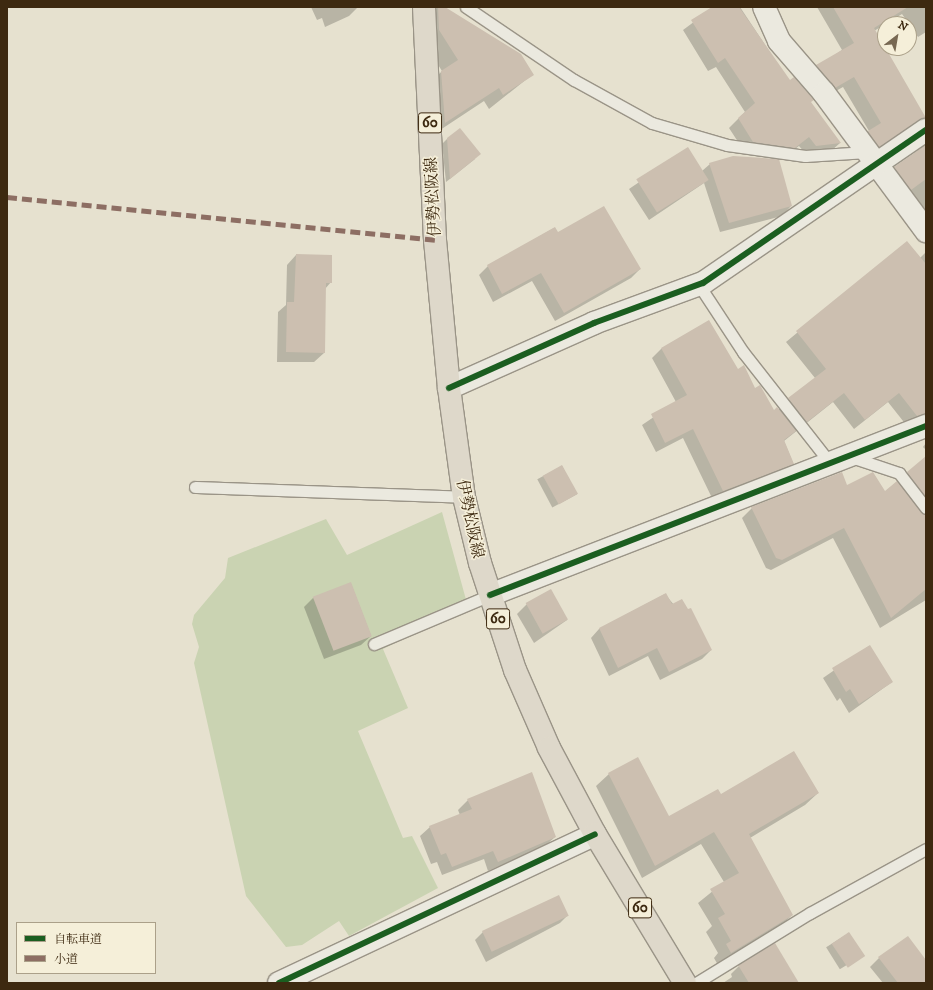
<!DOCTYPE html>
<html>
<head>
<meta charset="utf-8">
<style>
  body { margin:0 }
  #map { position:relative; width:933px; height:990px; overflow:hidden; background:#e6e1cf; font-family:"IM FELL DW Pica","Noto Serif JP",serif }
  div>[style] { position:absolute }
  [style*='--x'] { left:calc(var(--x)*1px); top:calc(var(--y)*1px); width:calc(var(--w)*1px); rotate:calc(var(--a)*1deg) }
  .green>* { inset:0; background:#cad3b2 }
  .shadow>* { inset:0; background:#0003; transform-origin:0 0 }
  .building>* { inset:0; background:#ccbfb0; transform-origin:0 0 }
  .roads { filter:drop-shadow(1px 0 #9a9487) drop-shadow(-1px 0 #9a9487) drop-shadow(0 1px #9a9487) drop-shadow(0 -1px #9a9487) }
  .service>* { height:11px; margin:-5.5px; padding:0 5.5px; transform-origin:5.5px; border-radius:5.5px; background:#ebe9df }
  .minor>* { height:22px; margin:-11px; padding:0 11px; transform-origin:11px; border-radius:11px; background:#ebe9df }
  .primary>* { height:22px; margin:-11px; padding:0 11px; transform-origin:11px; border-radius:11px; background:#ded8ca }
  .quiet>* { height:5px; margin-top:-2.5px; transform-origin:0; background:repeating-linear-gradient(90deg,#8d6e63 0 10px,transparent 0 15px) }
  .cycleway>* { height:6px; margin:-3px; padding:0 3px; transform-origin:3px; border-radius:3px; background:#1b5e20 }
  span { translate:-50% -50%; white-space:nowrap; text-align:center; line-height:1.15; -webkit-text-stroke:3px #f5efd9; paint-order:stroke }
  .shield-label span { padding:1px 3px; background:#f5efd9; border:1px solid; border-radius:3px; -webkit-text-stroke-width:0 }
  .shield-label { font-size:15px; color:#3d2910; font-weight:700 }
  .street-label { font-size:16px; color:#3d2910 }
  .frame { position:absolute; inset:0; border:8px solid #3d2910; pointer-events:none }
  .legend { position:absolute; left:16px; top:922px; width:140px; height:52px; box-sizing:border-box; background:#f5efd9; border:1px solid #aba089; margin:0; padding:5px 7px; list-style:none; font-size:12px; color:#3d2910 }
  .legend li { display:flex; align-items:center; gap:8px; height:20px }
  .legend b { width:20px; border:1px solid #aba089 }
  .north { position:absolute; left:877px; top:16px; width:40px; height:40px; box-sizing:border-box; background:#f5efd9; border:1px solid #aba089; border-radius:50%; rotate:31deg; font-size:11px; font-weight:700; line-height:16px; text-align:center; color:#3d2910 }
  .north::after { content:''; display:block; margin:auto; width:14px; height:18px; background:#786953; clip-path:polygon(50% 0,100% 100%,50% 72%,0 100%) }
</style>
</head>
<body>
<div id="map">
  <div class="green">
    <i style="clip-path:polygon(442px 512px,468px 607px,383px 649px,408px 708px,358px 731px,403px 838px,412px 836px,438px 888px,349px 936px,339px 921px,302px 945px,286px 947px,246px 896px,194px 663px,199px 647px,192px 624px,194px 615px,225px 578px,228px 558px,326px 519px,347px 555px)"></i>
  </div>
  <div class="shadow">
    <i style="clip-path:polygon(311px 7px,358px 7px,349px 16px,325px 27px,322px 18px,317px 20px)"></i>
    <i style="clip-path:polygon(434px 7px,443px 7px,533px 74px,489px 109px,484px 101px,431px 136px,428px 86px,442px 71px,425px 44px)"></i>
    <i style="clip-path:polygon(714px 7px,740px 7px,789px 81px,840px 143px,830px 152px,806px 154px,799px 146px,785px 156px,744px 151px,729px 128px,745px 112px,716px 67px,708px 71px,683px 30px)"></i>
    <i style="clip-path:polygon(817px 7px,926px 7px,926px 32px,918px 37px,902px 14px,874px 31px,925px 118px,869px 156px,858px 142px,869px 131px,843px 87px,825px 97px,806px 75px,842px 50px)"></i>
    <i style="clip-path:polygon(447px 139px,475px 159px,446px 182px,442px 144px)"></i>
    <i style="clip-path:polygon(926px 144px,926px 214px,885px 178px)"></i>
    <i style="clip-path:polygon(688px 149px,702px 171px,710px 164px,791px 206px,782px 216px,720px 232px,704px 183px,649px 220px,629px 189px)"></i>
    <i style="clip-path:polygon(554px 228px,558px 234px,640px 269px,631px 278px,555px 321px,532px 281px,493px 302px,479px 275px,488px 266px)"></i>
    <i style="clip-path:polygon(907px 242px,920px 258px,926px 252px,926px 432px,907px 426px,888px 402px,854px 429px,833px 402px,784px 441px,793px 463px,784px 473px,713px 500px,683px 438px,656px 452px,642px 425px,676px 402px,652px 358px,661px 349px,709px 322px,737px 370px,773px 412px,778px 410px,815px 378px,786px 342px)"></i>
    <i style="clip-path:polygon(296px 255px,331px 282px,325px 289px,324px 353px,314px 362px,277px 362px,278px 312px,286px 305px,287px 265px)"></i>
    <i style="clip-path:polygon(926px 443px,926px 450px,923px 447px)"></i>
    <i style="clip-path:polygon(926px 457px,926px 600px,880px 628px,833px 538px,771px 570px,766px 568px,742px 518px,752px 508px,847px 487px,885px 492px)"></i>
    <i style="left:562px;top:466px;width:32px;height:28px;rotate:62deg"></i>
    <i style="clip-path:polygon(351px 584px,371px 636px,361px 645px,324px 659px,304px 607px,313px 598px)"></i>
    <i style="clip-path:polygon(665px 594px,711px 650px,702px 659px,660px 680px,648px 656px,609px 676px,591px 638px,599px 629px)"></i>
    <i style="clip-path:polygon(527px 604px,567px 620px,534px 643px,517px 614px)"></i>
    <i style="clip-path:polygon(869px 646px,892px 682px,849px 713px,840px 698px,837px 701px,823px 678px)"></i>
    <i style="clip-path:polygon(609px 774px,669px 817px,721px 795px,818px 793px,805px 805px,750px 838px,792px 915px,779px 928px,718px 965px,714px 958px,718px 953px,706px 932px,712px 926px,698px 903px,724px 882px,701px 844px,642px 878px,596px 786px)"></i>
    <i style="clip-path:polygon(468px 800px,555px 837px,545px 846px,488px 871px,484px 859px,442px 875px,437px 862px,431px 864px,420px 836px,430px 827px,460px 815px,458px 810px)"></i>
    <i style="clip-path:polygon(568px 915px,560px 923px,486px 962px,475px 940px,483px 932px)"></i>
    <i style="left:849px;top:933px;width:26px;height:27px;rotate:58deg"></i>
    <i style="clip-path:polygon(879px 958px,926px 962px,926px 983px,883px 983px,870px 967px)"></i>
    <i style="clip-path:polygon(739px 966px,798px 983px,723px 983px,732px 977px,731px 974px)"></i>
  </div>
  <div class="building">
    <i style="clip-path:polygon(438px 7px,445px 7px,521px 54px,534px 75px,503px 95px,499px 88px,445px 123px,441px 71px,458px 60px,439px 30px)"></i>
    <i style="clip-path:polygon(712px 7px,739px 7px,790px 80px,794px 77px,814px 100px,811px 102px,841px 143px,816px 146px,809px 137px,795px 148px,753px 142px,738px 118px,755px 103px,725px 58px,718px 63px,691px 20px)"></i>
    <i style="clip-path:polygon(833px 7px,908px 7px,874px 28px,926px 118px,879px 147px,868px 131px,881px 123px,854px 77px,835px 88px,816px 65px,854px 43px)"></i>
    <i style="clip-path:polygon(460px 128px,481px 154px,450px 179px,447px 138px)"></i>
    <i style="clip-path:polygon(926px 145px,926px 179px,911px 190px,894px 167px)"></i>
    <i style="left:688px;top:147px;width:39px;height:61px;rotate:58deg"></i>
    <i style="clip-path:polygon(733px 156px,779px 159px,792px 206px,729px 223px,709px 163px)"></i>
    <i style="clip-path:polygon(604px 206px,641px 269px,564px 313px,541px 273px,502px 294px,487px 265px,555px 227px,558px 232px)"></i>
    <i style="clip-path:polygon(907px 241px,926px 264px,926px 414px,917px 416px,899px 393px,865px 420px,844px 393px,807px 422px,788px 398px,826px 369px,796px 331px)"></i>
    <i style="clip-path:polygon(296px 254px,332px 255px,332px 283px,326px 283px,325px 353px,286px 352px,287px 302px,294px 302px)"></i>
    <i style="clip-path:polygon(709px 320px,738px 369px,744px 365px,755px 388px,760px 385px,774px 410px,777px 407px,796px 431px,784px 440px,794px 464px,723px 491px,693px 429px,665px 443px,651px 414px,687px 395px,661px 348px)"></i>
    <i style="clip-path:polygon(926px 456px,926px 497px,907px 472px)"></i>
    <i style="left:562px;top:465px;width:33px;height:22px;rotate:61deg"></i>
    <i style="clip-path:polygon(842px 472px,847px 485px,873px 472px,885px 491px,897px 481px,926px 515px,926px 589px,891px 618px,844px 528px,782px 560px,776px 558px,751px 507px)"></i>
    <i style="left:351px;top:582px;width:58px;height:41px;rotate:69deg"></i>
    <i style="left:551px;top:589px;width:35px;height:29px;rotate:61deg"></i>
    <i style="clip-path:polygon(666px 593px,672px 604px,682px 599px,688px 609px,691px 608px,712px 650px,669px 672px,657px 648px,618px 668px,599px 628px)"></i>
    <i style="clip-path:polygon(870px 645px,893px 682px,859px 704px,850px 689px,846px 692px,832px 668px)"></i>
    <i style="clip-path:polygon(794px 751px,819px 793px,749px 834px,793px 915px,731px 953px,726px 944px,731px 941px,718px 918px,725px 914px,710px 889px,739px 873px,714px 832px,655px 866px,608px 773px,638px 757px,669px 816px,718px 789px,721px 794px)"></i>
    <i style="clip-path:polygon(532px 772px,556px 837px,498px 862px,493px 851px,452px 867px,446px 853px,441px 855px,429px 826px,472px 809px,467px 799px)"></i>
    <i style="left:559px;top:895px;width:23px;height:85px;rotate:65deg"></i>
    <i style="left:849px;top:932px;width:29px;height:21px;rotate:56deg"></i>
    <i style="clip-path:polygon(908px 936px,926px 960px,926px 983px,898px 983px,878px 957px)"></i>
    <i style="clip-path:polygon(775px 943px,799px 983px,749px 983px,738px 965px)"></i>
  </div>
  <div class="roads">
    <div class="service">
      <i style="--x:466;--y:7;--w:130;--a:34.1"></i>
      <i style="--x:574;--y:80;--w:89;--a:28.9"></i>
      <i style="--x:652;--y:123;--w:78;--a:16.3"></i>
      <i style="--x:727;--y:145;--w:79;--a:8"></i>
      <i style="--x:805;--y:156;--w:62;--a:-3.7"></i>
      <i style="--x:699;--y:285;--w:80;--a:56.7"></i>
      <i style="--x:743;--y:352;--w:141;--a:51.9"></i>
      <i style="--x:851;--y:457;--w:51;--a:18.4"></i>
      <i style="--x:899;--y:473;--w:44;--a:52.4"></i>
      <i style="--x:195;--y:487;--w:269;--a:2.1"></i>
      <i style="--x:374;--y:644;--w:126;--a:-22.9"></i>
      <i style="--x:696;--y:983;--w:134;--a:-31.6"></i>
      <i style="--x:810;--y:913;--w:132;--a:-28.9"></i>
    </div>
    <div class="minor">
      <i style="--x:764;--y:7;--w:37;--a:66"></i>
      <i style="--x:779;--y:41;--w:69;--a:49.1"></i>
      <i style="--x:824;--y:93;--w:172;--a:53.5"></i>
      <i style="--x:449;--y:388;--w:159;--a:-24.1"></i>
      <i style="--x:594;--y:323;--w:116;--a:-20.2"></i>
      <i style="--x:703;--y:283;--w:270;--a:-34.5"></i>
      <i style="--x:490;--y:595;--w:468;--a:-21.2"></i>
      <i style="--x:279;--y:983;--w:349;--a:-25.2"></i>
    </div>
    <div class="primary">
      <i style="--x:424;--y:7;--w:233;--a:87.3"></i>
      <i style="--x:435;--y:240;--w:149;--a:84.6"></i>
      <i style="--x:449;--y:388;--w:110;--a:82.2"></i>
      <i style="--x:464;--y:497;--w:68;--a:76.4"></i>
      <i style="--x:480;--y:563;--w:113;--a:71.9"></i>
      <i style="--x:515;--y:670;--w:85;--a:66.4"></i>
      <i style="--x:549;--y:748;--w:98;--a:61.9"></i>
      <i style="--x:595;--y:834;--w:174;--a:58.9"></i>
    </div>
  </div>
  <div class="quiet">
    <i style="--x:7;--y:197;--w:430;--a:5.7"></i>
  </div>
  <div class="cycleway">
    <i style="--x:449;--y:388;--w:159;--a:-24.1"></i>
    <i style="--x:594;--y:323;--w:116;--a:-20.2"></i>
    <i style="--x:703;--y:283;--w:270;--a:-34.5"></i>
    <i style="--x:490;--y:595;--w:468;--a:-21.2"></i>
    <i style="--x:279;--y:983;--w:349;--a:-25.2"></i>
  </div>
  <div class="shield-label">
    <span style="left:430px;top:123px">60</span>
    <span style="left:498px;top:619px">60</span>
    <span style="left:640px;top:908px">60</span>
  </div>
  <div class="street-label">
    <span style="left:433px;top:197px;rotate:-93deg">伊勢松阪線</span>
    <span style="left:470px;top:519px;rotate:78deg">伊勢松阪線</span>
  </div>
  <div class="frame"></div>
  <ul class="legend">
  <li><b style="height:5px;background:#1b5e20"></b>自転車道</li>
  <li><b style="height:5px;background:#8d6e63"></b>小道</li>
  </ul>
  <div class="north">N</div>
</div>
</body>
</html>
